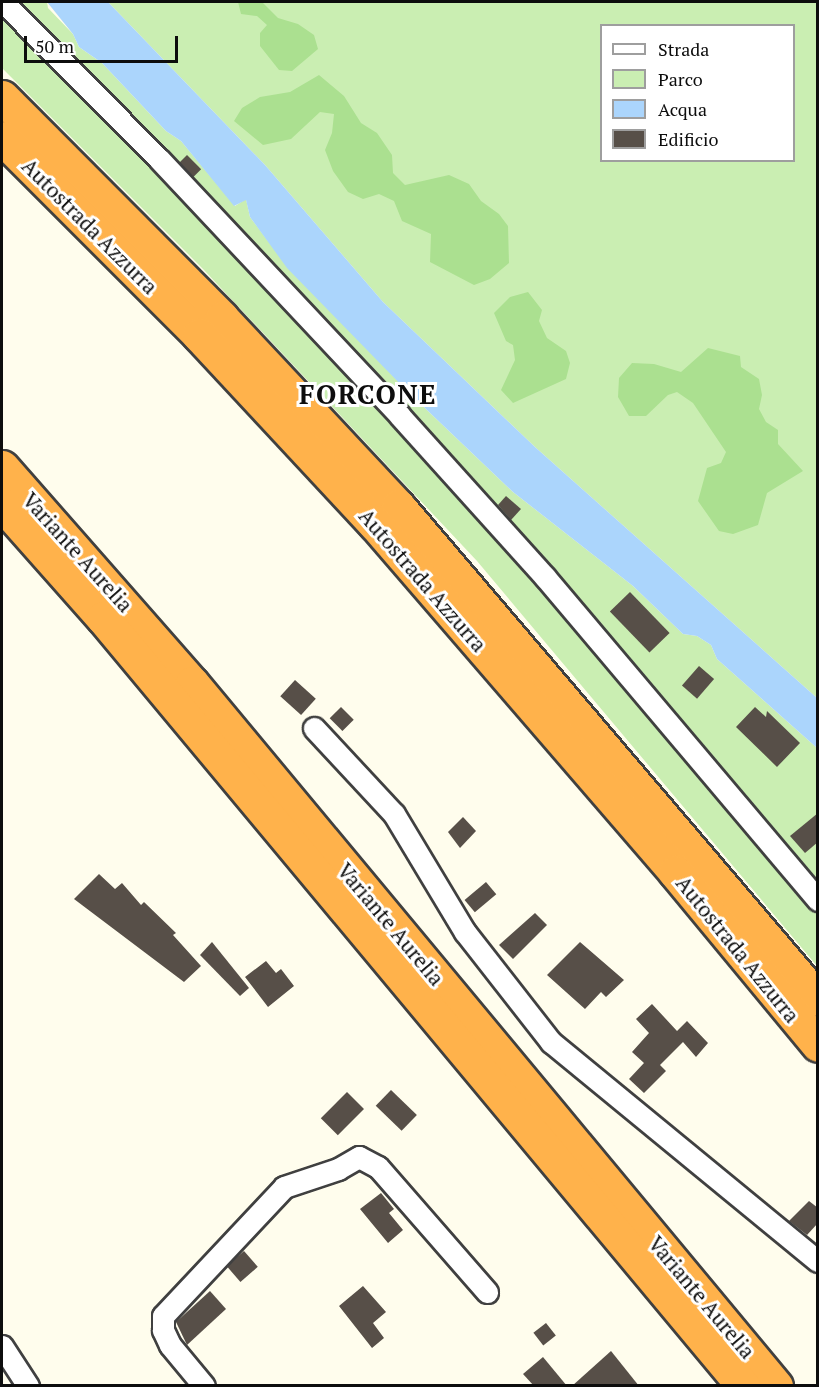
<!DOCTYPE html>
<html>
<head>
<meta charset="utf-8">
<style>
  body { margin:0 }
  #map { position:relative; width:819px; height:1387px; overflow:hidden; background:#fffded; font-family:"PT Serif",serif }
  div>[style] { position:absolute }
  [style*='--x'] { left:calc(var(--x)*1px); top:calc(var(--y)*1px); width:calc(var(--w)*1px); rotate:calc(var(--a)*1deg) }
  .green>* { inset:0; background:#caeeb2 }
  .forest>* { inset:0; background:#abe090 }
  .water>* { inset:0; background:#abd5fc }
  .building>* { inset:0; background:#574f48; transform-origin:0 0 }
  .roads { filter:drop-shadow(2px 0 #404040) drop-shadow(-2px 0 #404040) drop-shadow(0 2px #404040) drop-shadow(0 -2px #404040) }
  .street>* { height:21px; margin:-10.5px; padding:0 10.5px; transform-origin:10.5px; border-radius:10.5px; background:#fff }
  .highway>* { height:33px; margin:-16.5px; padding:0 16.5px; transform-origin:16.5px; border-radius:16.5px; background:#ffb24b }
  span { translate:-50% -50%; white-space:nowrap; text-align:center; line-height:1.15; -webkit-text-stroke:6px #fff; paint-order:stroke }
  .street-label { font-size:21px; color:#0d0d0d }
  .district-label { font-size:27px; color:#0d0d0d; font-weight:700; letter-spacing:1.5px }
  .frame { position:absolute; inset:0; border:3px solid #0d0d0d; pointer-events:none }
  .legend { position:absolute; left:600px; top:24px; width:195px; height:138px; box-sizing:border-box; background:#fff; border:2px solid #9e9e9e; margin:0; padding:8px 10px; list-style:none; font-size:18px; color:#0d0d0d }
  .legend li { display:flex; align-items:center; gap:12px; height:30px }
  .legend b { width:30px; border:2px solid #9e9e9e }
  .scale { position:absolute; left:24px; top:36px; width:154px; height:27px; box-sizing:border-box; border:3px solid #0d0d0d; border-top:0; padding-left:8px; font-size:18px; line-height:21px; white-space:nowrap; color:#0d0d0d; -webkit-text-stroke:4px #fff; paint-order:stroke }
</style>
</head>
<body>
<div id="map">
  <div class="green">
    <i style="clip-path:polygon(2px 2px,47px 2px,48px 8px,73px 34px,79px 47px,102px 63px,166px 131px,181px 141px,235px 206px,246px 199px,250px 217px,268px 241px,407px 391px,513px 492px,633px 586px,683px 634px,697px 636px,711px 645px,717px 659px,817px 748px,817px 966px,477px 561px,203px 269px,2px 68px)"></i>
    <i style="clip-path:polygon(evenodd,108px 2px,817px 2px,817px 698px,535px 447px,383px 302px,265px 165px,108px 2px,602px 26px,794px 26px,794px 160px,602px 160px,602px 26px)"></i>
  </div>
  <div class="forest">
    <i style="clip-path:polygon(238px 2px,262px 2px,278px 18px,298px 24px,314px 35px,318px 49px,292px 71px,279px 70px,260px 46px,260px 33px,267px 25px,257px 16px,241px 14px)"></i>
    <i style="clip-path:polygon(319px 75px,344px 96px,361px 123px,377px 133px,392px 155px,393px 173px,405px 185px,449px 175px,469px 184px,481px 201px,499px 214px,508px 226px,509px 263px,490px 279px,474px 285px,430px 262px,431px 234px,402px 221px,394px 201px,379px 194px,363px 199px,348px 192px,333px 171px,325px 150px,332px 133px,334px 114px,320px 112px,291px 139px,263px 145px,234px 121px,242px 108px,260px 97px,290px 92px)"></i>
    <i style="clip-path:polygon(528px 292px,542px 310px,539px 321px,547px 338px,566px 351px,570px 363px,566px 379px,513px 403px,501px 390px,515px 360px,513px 345px,506px 341px,494px 313px,510px 297px)"></i>
    <i style="clip-path:polygon(708px 348px,740px 356px,741px 367px,759px 379px,762px 395px,759px 409px,766px 422px,778px 430px,778px 444px,803px 471px,767px 493px,758px 525px,733px 534px,719px 531px,698px 501px,707px 468px,721px 463px,726px 452px,693px 403px,677px 392px,668px 395px,646px 416px,629px 416px,618px 397px,619px 378px,632px 363px,654px 364px,681px 372px)"></i>
  </div>
  <div class="water">
    <i style="clip-path:polygon(47px 2px,108px 2px,265px 165px,383px 302px,535px 447px,817px 698px,817px 748px,717px 659px,711px 645px,697px 636px,683px 634px,633px 586px,513px 492px,407px 391px,287px 268px,250px 217px,246px 200px,234px 206px,181px 141px,166px 131px,102px 63px,79px 47px,73px 34px)"></i>
  </div>
  <div class="building">
    <i style="left:187px;top:155px;width:20px;height:11px;rotate:45deg"></i>
    <i style="clip-path:polygon(506px 496px,521px 509px,511px 520px,498px 505px)"></i>
    <i style="left:630px;top:592px;width:57px;height:28px;rotate:46deg"></i>
    <i style="left:699px;top:666px;width:20px;height:26px;rotate:41deg"></i>
    <i style="left:295px;top:680px;width:28px;height:22px;rotate:42deg"></i>
    <i style="left:341px;top:707px;width:18px;height:16px;rotate:45deg"></i>
    <i style="clip-path:polygon(755px 707px,766px 717px,767px 711px,800px 743px,777px 767px,736px 727px)"></i>
    <i style="clip-path:polygon(818px 813px,818px 842px,805px 853px,790px 836px)"></i>
    <i style="clip-path:polygon(463px 817px,476px 831px,460px 848px,448px 832px)"></i>
    <i style="clip-path:polygon(99px 874px,115px 889px,122px 883px,141px 905px,144px 902px,176px 933px,173px 935px,201px 966px,184px 982px,74px 899px)"></i>
    <i style="left:486px;top:882px;width:16px;height:28px;rotate:50deg"></i>
    <i style="clip-path:polygon(535px 913px,547px 925px,513px 959px,499px 945px)"></i>
    <i style="clip-path:polygon(212px 942px,249px 988px,240px 996px,200px 955px)"></i>
    <i style="clip-path:polygon(580px 942px,624px 980px,606px 997px,601px 992px,585px 1009px,547px 975px)"></i>
    <i style="clip-path:polygon(266px 961px,276px 973px,281px 969px,294px 986px,268px 1007px,245px 977px)"></i>
    <i style="clip-path:polygon(652px 1004px,677px 1031px,687px 1021px,708px 1043px,696px 1057px,683px 1042px,660px 1065px,666px 1071px,644px 1093px,629px 1079px,644px 1063px,632px 1052px,649px 1033px,636px 1019px)"></i>
    <i style="left:391px;top:1090px;width:36px;height:22px;rotate:44deg"></i>
    <i style="left:347px;top:1092px;width:24px;height:37px;rotate:45deg"></i>
    <i style="clip-path:polygon(381px 1193px,394px 1209px,389px 1213px,403px 1230px,388px 1243px,360px 1209px)"></i>
    <i style="clip-path:polygon(809px 1201px,818px 1208px,818px 1223px,807px 1235px,789px 1221px)"></i>
    <i style="left:244px;top:1251px;width:21px;height:23px;rotate:49deg"></i>
    <i style="clip-path:polygon(363px 1286px,386px 1312px,373px 1323px,384px 1338px,372px 1348px,339px 1306px)"></i>
    <i style="clip-path:polygon(210px 1291px,226px 1309px,187px 1345px,176px 1322px)"></i>
    <i style="left:546px;top:1323px;width:16px;height:16px;rotate:52deg"></i>
    <i style="clip-path:polygon(611px 1351px,639px 1386px,572px 1386px)"></i>
    <i style="clip-path:polygon(543px 1357px,567px 1386px,534px 1386px,523px 1374px)"></i>
  </div>
  <div class="roads">
    <div class="street">
      <i style="--x:3;--y:2;--w:221;--a:45.2"></i>
      <i style="--x:159;--y:159;--w:352;--a:46.8"></i>
      <i style="--x:400;--y:416;--w:217;--a:48"></i>
      <i style="--x:545;--y:577;--w:423;--a:49.8"></i>
      <i style="--x:314;--y:728;--w:117;--a:47.1"></i>
      <i style="--x:394;--y:814;--w:138;--a:59"></i>
      <i style="--x:465;--y:932;--w:140;--a:52"></i>
      <i style="--x:551;--y:1042;--w:345;--a:39.4"></i>
      <i style="--x:2;--y:1346;--w:48;--a:57"></i>
      <i style="--x:204;--y:1386;--w:53;--a:-129.7"></i>
      <i style="--x:170;--y:1345;--w:17;--a:-115"></i>
      <i style="--x:163;--y:1330;--w:14;--a:-90"></i>
      <i style="--x:163;--y:1316;--w:177;--a:-46.8"></i>
      <i style="--x:284;--y:1187;--w:57;--a:-18.4"></i>
      <i style="--x:338;--y:1169;--w:24;--a:-30"></i>
      <i style="--x:359;--y:1157;--w:21;--a:28"></i>
      <i style="--x:378;--y:1167;--w:166;--a:48.9"></i>
    </div>
    <div class="highway">
      <i style="--x:2;--y:97;--w:312;--a:45.1"></i>
      <i style="--x:222;--y:318;--w:258;--a:46.9"></i>
      <i style="--x:398;--y:506;--w:648;--a:49.57"></i>
      <i style="--x:2;--y:138;--w:279;--a:45"></i>
      <i style="--x:199;--y:335;--w:257;--a:47.1"></i>
      <i style="--x:374;--y:523;--w:461;--a:49.2"></i>
      <i style="--x:675;--y:872;--w:224;--a:50.4"></i>
      <i style="--x:2;--y:467;--w:288;--a:48.7"></i>
      <i style="--x:192;--y:683;--w:914;--a:50.28"></i>
      <i style="--x:2;--y:504;--w:152;--a:48.5"></i>
      <i style="--x:103;--y:618;--w:1000;--a:50.19"></i>
    </div>
  </div>
  <div class="street-label">
    <span style="left:90px;top:226px;rotate:45deg">Autostrada Azzurra</span>
    <span style="left:78px;top:552px;rotate:48deg">Variante Aurelia</span>
    <span style="left:423px;top:580px;rotate:49deg">Autostrada Azzurra</span>
    <span style="left:391px;top:924px;rotate:50deg">Variante Aurelia</span>
    <span style="left:738px;top:949px;rotate:51deg">Autostrada Azzurra</span>
    <span style="left:702px;top:1297px;rotate:50deg">Variante Aurelia</span>
  </div>
  <div class="district-label">
    <span style="left:368px;top:395px">FORCONE</span>
  </div>
  <div class="frame"></div>
  <ul class="legend">
  <li><b style="height:8px;background:#fff"></b>Strada</li>
  <li><b style="height:16px;background:#caeeb2"></b>Parco</li>
  <li><b style="height:16px;background:#abd5fc"></b>Acqua</li>
  <li><b style="height:16px;background:#574f48"></b>Edificio</li>
  </ul>
  <div class="scale">50 m</div>
</div>
</body>
</html>
